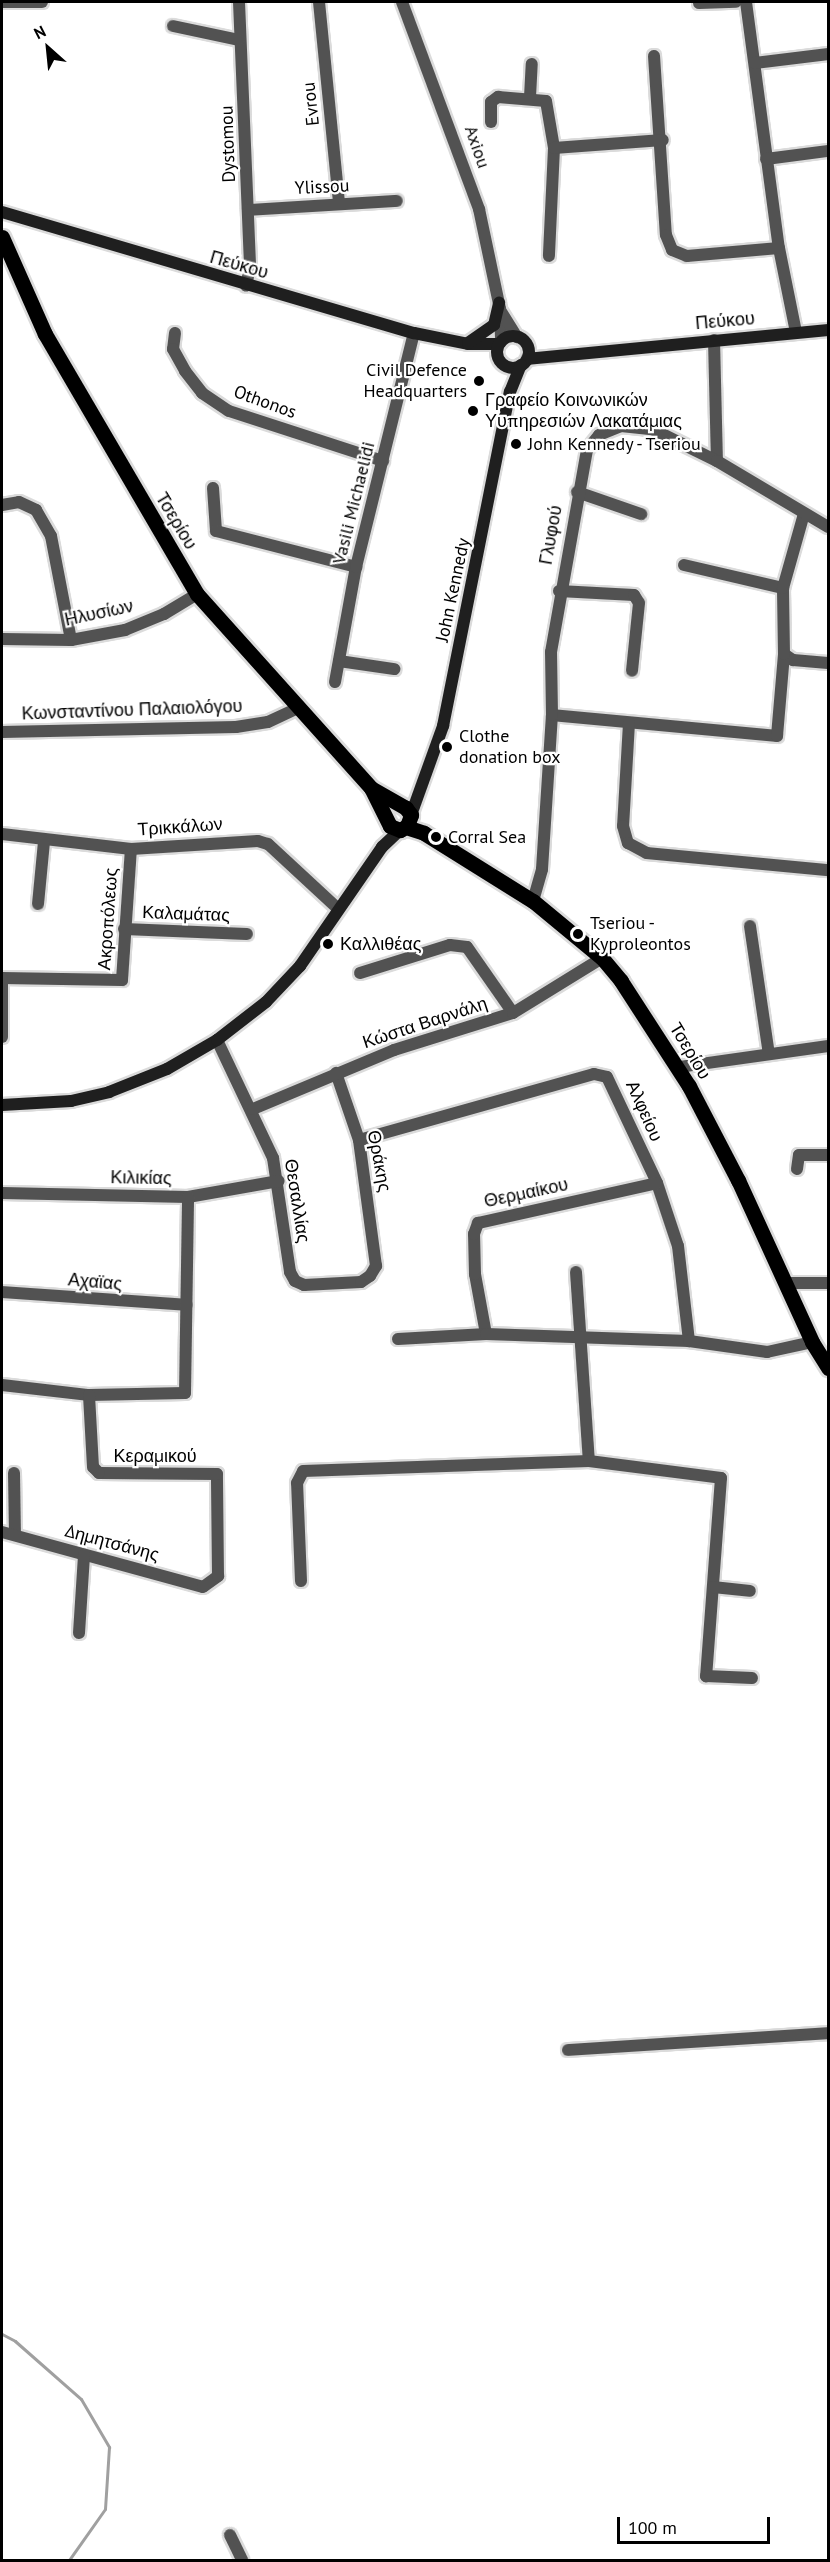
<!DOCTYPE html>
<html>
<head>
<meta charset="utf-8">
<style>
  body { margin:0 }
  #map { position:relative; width:830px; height:2562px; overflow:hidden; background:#fff; font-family:"PT Sans",sans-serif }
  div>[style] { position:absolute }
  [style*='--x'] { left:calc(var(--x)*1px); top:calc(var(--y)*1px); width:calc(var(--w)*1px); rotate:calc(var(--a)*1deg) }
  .stream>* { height:3px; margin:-1.5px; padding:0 1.5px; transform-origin:1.5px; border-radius:1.5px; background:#a0a0a0 }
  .roads { filter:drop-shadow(2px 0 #dbdbdb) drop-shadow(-2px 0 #dbdbdb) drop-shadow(0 2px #dbdbdb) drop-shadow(0 -2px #dbdbdb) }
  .street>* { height:12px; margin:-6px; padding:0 6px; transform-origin:6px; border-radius:6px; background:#525252 }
  .secondary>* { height:12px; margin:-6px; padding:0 6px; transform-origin:6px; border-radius:6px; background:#1f1f1f }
  .secondary>.ring { margin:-6px; padding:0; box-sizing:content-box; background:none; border:12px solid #1f1f1f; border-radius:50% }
  .primary>* { height:15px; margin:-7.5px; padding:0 7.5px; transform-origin:7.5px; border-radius:7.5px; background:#000 }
  .dots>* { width:16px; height:16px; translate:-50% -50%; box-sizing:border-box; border:3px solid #fff; border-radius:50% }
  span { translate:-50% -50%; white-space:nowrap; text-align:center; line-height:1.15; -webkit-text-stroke:4.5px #fff; paint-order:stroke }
  .street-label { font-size:18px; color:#000 }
  .poi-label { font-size:18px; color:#000 }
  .right { translate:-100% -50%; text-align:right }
  .left { translate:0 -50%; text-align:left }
  .frame { position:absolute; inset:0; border:3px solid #000; pointer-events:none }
  .north { position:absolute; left:18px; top:18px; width:60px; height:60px; -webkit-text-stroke:4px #fff; paint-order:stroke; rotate:333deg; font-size:16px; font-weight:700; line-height:24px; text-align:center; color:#000 }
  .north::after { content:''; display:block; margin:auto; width:21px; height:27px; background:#000; clip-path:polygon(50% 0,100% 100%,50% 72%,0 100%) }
  .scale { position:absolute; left:617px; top:2517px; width:153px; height:27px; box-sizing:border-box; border:3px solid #000; border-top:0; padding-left:8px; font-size:18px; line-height:21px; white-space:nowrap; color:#000; -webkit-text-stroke:4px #fff; paint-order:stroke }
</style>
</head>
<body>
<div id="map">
  <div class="stream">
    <i style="--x:2;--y:2334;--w:15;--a:28"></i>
    <i style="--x:15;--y:2341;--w:88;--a:41.3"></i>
    <i style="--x:81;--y:2399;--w:56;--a:59.7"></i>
    <i style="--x:109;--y:2447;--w:62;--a:93.7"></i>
    <i style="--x:105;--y:2509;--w:62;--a:125.2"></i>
  </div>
  <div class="roads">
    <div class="street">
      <i style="--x:2;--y:2;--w:40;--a:0"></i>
      <i style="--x:239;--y:2;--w:266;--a:87.6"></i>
      <i style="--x:250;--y:268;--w:18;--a:103"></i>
      <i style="--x:319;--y:2;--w:202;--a:84.3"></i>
      <i style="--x:402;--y:2;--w:221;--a:69.6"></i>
      <i style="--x:479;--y:209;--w:102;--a:78.1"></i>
      <i style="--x:500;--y:309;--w:33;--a:88"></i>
      <i style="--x:746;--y:2;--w:248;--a:82.4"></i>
      <i style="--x:779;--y:248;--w:86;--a:78.6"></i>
      <i style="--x:699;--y:3;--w:37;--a:-2"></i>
      <i style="--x:173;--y:26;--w:67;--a:12"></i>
      <i style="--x:654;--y:56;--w:179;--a:86.2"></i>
      <i style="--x:666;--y:235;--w:16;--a:68"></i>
      <i style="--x:672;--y:250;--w:16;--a:22"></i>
      <i style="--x:687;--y:256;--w:92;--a:-5"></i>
      <i style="--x:755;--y:63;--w:74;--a:-7"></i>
      <i style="--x:530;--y:97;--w:33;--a:-87"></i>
      <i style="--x:491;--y:122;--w:20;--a:-90"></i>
      <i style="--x:491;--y:102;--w:9;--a:-36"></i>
      <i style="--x:498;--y:97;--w:48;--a:4.8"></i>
      <i style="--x:546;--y:101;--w:48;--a:80.3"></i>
      <i style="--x:554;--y:148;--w:108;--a:92.7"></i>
      <i style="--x:554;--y:148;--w:109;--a:-4.2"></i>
      <i style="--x:766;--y:159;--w:63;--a:-7.4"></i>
      <i style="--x:248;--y:210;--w:149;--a:-3.5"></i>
      <i style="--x:500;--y:310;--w:32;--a:58"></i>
      <i style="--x:175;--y:333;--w:16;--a:97"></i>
      <i style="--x:173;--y:349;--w:25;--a:61"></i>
      <i style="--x:185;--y:371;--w:28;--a:52"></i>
      <i style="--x:202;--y:393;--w:32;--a:34"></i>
      <i style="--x:229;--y:411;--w:162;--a:18"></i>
      <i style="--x:714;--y:340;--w:121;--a:88.6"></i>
      <i style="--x:213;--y:488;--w:43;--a:86"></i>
      <i style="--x:216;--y:531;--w:145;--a:14.4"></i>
      <i style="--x:577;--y:492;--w:68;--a:19"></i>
      <i style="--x:2;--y:505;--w:17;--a:-10"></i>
      <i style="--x:19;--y:502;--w:19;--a:25"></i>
      <i style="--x:36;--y:510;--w:30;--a:60"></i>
      <i style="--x:51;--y:536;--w:106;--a:79.1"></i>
      <i style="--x:684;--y:565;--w:102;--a:13.1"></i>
      <i style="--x:559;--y:591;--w:75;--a:3.1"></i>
      <i style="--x:634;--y:595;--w:9;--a:58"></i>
      <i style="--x:639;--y:603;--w:68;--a:95.9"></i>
      <i style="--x:2;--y:639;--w:69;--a:0.8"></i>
      <i style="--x:71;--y:640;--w:55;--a:-10.5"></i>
      <i style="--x:125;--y:630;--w:42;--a:-22.3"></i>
      <i style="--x:164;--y:614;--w:39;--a:-31"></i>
      <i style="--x:784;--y:654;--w:11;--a:34"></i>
      <i style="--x:793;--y:660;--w:35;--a:5"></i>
      <i style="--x:339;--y:661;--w:56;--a:8.3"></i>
      <i style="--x:335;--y:682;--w:117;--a:-79.7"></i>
      <i style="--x:356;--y:567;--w:241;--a:-76.1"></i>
      <i style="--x:552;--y:715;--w:226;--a:5.3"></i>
      <i style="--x:777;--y:736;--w:82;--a:-85.1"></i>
      <i style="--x:784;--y:654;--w:66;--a:-90.9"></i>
      <i style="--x:783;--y:588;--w:77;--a:-74.2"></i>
      <i style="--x:629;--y:723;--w:103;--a:93.3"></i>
      <i style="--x:623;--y:826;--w:18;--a:74"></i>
      <i style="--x:628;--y:843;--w:21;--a:28"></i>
      <i style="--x:647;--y:853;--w:182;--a:5.4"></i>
      <i style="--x:2;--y:732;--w:234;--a:-1.2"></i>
      <i style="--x:236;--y:727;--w:32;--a:-9"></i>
      <i style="--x:268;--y:722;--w:31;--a:-25"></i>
      <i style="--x:2;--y:834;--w:130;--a:6.6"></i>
      <i style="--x:131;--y:849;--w:127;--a:-3.6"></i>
      <i style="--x:258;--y:841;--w:10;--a:17"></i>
      <i style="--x:268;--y:844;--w:94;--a:42.8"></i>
      <i style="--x:533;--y:901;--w:33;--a:-74"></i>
      <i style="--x:542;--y:869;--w:154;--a:-86.3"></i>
      <i style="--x:552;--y:715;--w:63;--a:-90.9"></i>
      <i style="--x:551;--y:652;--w:205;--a:-79.9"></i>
      <i style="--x:587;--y:450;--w:19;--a:-51"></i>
      <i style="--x:599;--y:435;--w:24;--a:-22"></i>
      <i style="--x:621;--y:426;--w:31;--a:6"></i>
      <i style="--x:652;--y:429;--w:72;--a:26.2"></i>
      <i style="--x:717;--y:461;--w:129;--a:30.7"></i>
      <i style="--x:38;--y:904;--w:62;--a:-84.5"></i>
      <i style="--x:750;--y:926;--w:129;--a:81.6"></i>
      <i style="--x:124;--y:929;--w:123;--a:2.3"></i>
      <i style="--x:360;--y:973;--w:94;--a:-17.3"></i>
      <i style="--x:450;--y:945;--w:17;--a:7"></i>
      <i style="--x:467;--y:947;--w:80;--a:55.1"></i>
      <i style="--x:2;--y:978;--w:120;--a:1"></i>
      <i style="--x:122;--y:980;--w:131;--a:-86.1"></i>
      <i style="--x:2;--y:1037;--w:59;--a:-90"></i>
      <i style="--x:217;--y:1040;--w:131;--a:64.6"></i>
      <i style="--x:273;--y:1158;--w:115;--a:81.5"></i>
      <i style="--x:290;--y:1272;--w:10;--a:61"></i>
      <i style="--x:295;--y:1281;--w:10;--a:24"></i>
      <i style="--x:304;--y:1285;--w:57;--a:-3"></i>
      <i style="--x:361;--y:1282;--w:11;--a:-34"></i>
      <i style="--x:370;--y:1276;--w:12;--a:-59"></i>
      <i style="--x:376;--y:1266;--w:127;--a:-97.7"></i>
      <i style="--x:359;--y:1140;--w:71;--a:-108.9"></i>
      <i style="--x:679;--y:1067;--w:150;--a:-8"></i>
      <i style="--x:253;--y:1109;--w:153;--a:-22.7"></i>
      <i style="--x:394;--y:1050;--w:125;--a:-17.3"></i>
      <i style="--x:513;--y:1013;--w:105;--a:-31.7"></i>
      <i style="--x:359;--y:1140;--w:244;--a:-15.7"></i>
      <i style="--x:594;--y:1074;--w:13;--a:13"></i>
      <i style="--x:607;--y:1077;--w:117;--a:64.7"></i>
      <i style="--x:657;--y:1183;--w:66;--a:71.6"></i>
      <i style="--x:678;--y:1246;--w:96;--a:83.4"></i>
      <i style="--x:797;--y:1169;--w:14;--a:-82"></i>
      <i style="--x:799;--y:1155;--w:29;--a:0"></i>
      <i style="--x:2;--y:1193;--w:186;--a:1.2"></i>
      <i style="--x:188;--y:1197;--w:92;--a:-10"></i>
      <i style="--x:576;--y:1272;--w:189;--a:86.1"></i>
      <i style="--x:787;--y:1283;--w:41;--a:0"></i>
      <i style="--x:2;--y:1292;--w:185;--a:4"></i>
      <i style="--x:486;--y:1334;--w:61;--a:-100.4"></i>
      <i style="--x:475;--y:1274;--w:40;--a:-91.4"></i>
      <i style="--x:474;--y:1234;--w:12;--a:-70"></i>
      <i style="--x:478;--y:1223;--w:183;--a:-12.6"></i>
      <i style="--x:398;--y:1339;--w:88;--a:-3.3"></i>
      <i style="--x:486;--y:1334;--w:203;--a:2"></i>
      <i style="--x:689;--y:1341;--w:79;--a:8"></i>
      <i style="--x:767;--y:1352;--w:46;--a:-12.5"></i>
      <i style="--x:2;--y:1385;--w:88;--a:6.6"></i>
      <i style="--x:89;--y:1395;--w:96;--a:-1.2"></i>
      <i style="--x:185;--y:1393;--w:196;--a:-89.1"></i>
      <i style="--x:14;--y:1473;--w:62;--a:89.1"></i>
      <i style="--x:2;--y:1532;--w:208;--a:15.3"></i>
      <i style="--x:203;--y:1587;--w:19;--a:-36"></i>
      <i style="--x:218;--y:1576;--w:102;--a:-90.6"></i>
      <i style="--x:217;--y:1474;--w:118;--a:-179.5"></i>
      <i style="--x:99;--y:1473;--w:8;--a:-135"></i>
      <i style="--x:93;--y:1467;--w:72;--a:-93.2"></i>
      <i style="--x:301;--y:1581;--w:98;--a:-92.3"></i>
      <i style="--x:297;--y:1483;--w:13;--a:-63"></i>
      <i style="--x:303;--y:1471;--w:286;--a:-2"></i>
      <i style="--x:589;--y:1461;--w:133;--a:7.3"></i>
      <i style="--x:721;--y:1478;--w:199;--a:94.3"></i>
      <i style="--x:706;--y:1676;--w:46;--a:2.5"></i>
      <i style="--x:713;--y:1587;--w:37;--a:6"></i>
      <i style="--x:79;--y:1633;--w:78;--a:-86.3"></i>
      <i style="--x:568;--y:2050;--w:261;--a:-3.7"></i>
      <i style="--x:230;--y:2535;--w:28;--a:64"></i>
    </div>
    <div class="secondary">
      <i style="--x:2;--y:212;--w:429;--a:16.4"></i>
      <i style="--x:414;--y:333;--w:55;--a:11.5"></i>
      <i style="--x:468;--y:344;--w:31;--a:0"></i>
      <i class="ring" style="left:497px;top:336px;width:20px;height:20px"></i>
      <i style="--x:468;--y:343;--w:32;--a:-35"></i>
      <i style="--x:494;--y:325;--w:23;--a:-77"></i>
      <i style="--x:527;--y:359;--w:302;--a:-5.5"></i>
      <i style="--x:411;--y:815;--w:95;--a:-70.2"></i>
      <i style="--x:443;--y:726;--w:341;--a:-78.7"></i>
      <i style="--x:510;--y:392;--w:29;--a:-68"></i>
      <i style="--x:2;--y:1105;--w:69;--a:-3.3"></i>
      <i style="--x:71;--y:1101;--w:39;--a:-13"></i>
      <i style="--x:109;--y:1092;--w:62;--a:-21.6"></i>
      <i style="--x:167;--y:1069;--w:58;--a:-30.1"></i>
      <i style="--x:217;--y:1040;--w:62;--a:-37.8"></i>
      <i style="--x:266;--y:1002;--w:50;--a:-46.6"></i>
      <i style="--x:300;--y:966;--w:145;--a:-55.4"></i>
      <i style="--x:382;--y:847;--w:25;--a:-43"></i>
    </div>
    <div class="primary">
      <i style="--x:2;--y:237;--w:106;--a:66.1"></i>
      <i style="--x:45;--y:334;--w:301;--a:59.7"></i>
      <i style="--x:197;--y:594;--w:261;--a:48.1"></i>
      <i style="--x:371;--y:788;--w:42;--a:63.4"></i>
      <i style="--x:390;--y:826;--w:11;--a:22"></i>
      <i style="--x:400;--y:830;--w:8;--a:-30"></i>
      <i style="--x:407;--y:826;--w:12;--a:-70"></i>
      <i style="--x:411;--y:815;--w:9;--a:-126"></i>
      <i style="--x:406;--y:808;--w:40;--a:-150.3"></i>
      <i style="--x:406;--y:827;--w:19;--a:18"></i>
      <i style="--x:424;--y:833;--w:128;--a:32"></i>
      <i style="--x:533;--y:901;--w:89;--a:39.6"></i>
      <i style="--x:602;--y:958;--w:30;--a:50"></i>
      <i style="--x:621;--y:981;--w:125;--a:57.1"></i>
      <i style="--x:689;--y:1086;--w:106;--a:62.5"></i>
      <i style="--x:738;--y:1180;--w:178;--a:65.4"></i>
      <i style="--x:812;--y:1342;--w:31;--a:58"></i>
    </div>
  </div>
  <div class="dots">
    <i style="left:479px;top:381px;background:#000"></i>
    <i style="left:473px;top:411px;background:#000"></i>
    <i style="left:516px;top:444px;background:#000"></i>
    <i style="left:447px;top:747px;background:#000"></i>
    <i style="left:436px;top:837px;background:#000"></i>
    <i style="left:578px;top:934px;background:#000"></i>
    <i style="left:328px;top:944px;background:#000"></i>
  </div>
  <div class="street-label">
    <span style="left:311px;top:104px;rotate:-96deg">Evrou</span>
    <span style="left:228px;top:144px;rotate:-92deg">Dystomou</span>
    <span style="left:477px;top:147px;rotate:71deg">Axiou</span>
    <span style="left:322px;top:187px;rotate:-3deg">Ylissou</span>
    <span style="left:239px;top:265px;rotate:16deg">Πεύκου</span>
    <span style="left:725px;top:321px;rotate:-5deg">Πεύκου</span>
    <span style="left:265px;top:402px;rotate:20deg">Othonos</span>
    <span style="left:354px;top:503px;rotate:-76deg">Vasili Michaelidi</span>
    <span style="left:176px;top:521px;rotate:59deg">Τσερίου</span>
    <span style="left:551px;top:535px;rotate:-80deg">Γλυφού</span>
    <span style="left:453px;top:590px;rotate:-78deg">John Kennedy</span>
    <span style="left:99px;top:613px;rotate:-12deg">Ηλυσίων</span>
    <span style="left:132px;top:710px;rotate:-2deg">Κωνσταντίνου Παλαιολόγου</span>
    <span style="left:180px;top:827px;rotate:-4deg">Τρικκάλων</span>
    <span style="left:186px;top:914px;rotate:2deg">Καλαμάτας</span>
    <span style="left:108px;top:919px;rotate:-86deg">Ακροπόλεως</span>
    <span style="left:425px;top:1023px;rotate:-18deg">Κώστα Βαρνάλη</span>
    <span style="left:690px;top:1051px;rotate:59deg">Τσερίου</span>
    <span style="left:644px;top:1111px;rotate:66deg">Αλφείου</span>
    <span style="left:379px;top:1161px;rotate:79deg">Θράκης</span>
    <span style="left:141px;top:1178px;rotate:1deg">Κιλικίας</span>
    <span style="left:526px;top:1193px;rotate:-12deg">Θερμαίκου</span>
    <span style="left:297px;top:1201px;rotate:81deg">Θεσαλλίας</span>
    <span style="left:95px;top:1282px;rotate:5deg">Αχαϊας</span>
    <span style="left:155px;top:1456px">Κεραμικού</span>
    <span style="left:112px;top:1543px;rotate:15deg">Δημητσάνης</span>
  </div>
  <div class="poi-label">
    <span class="right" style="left:467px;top:381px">Civil Defence<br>Headquarters</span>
    <span class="left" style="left:485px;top:411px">Γραφείο Κοινωνικών<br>Υυπηρεσιών Λακατάμιας</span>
    <span class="left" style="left:528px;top:444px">John Kennedy - Tseriou</span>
    <span class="left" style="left:459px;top:747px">Clothe<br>donation box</span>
    <span class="left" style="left:448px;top:837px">Corral Sea</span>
    <span class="left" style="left:590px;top:934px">Tseriou -<br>Kyproleontos</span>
    <span class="left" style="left:340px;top:944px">Καλλιθέας</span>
  </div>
  <div class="frame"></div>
  <div class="north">N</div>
  <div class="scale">100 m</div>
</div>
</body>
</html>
